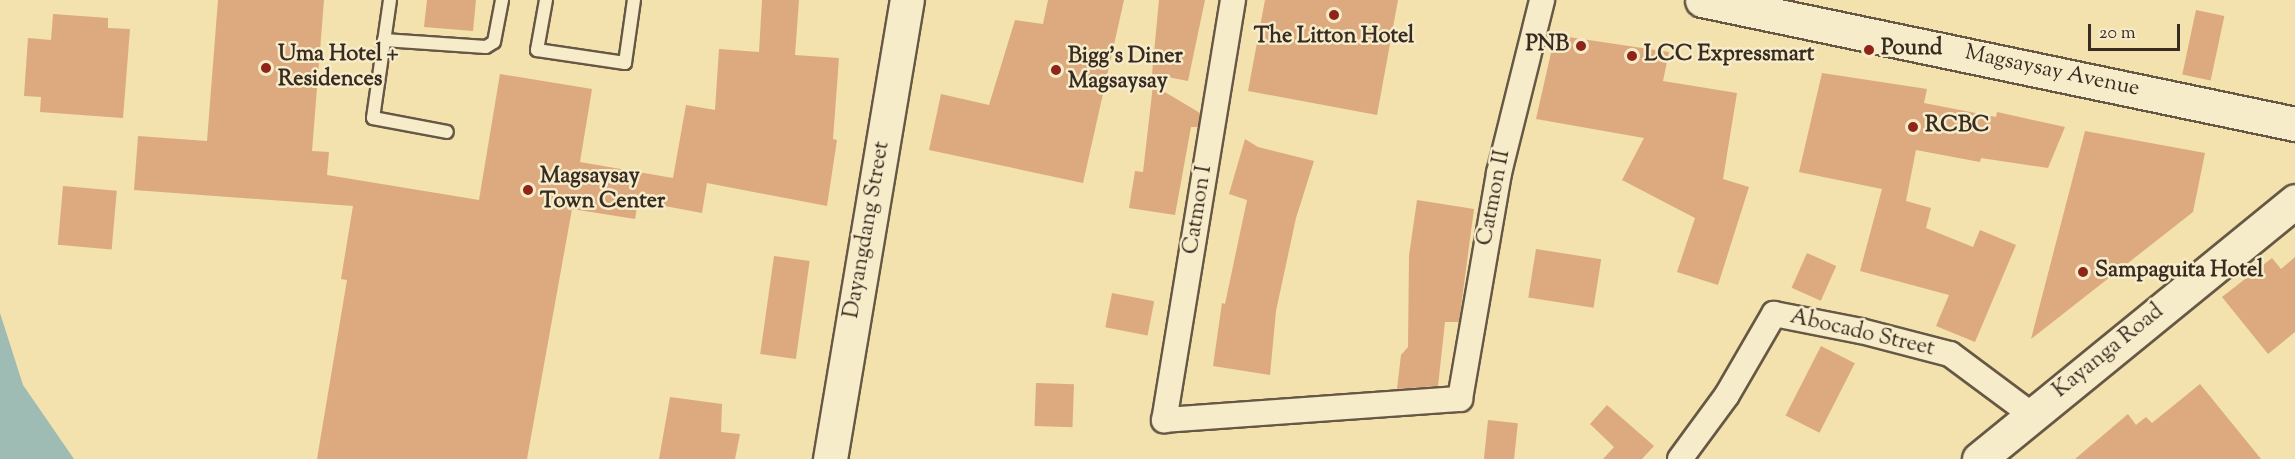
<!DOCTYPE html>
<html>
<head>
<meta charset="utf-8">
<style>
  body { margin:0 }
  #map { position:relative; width:2295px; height:459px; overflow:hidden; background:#f3e1ae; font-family:"Sorts Mill Goudy",serif }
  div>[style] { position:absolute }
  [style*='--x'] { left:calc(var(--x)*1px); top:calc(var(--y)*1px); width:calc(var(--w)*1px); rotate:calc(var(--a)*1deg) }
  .water>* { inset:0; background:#9ebbb4 }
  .building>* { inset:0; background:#dcaa7e; transform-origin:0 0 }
  .roads { filter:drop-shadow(2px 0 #675845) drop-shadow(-2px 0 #675845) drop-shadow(0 2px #675845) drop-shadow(0 -2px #675845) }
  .lane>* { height:12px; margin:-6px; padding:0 6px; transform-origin:6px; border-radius:6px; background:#f7ecca }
  .street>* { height:24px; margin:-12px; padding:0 12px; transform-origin:12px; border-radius:12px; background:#f7ecca }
  .secondary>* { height:33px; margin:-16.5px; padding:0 16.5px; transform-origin:16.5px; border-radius:16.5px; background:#f7ecca }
  .dots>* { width:16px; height:16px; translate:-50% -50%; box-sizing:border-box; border:3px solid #f7ecca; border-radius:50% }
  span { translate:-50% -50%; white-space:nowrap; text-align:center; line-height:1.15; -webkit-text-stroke:5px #f7ecca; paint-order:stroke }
  .poi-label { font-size:22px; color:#382b22; font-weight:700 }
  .right { translate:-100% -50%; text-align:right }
  .left { translate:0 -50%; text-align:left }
  .street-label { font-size:22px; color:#382b22 }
  .scale { position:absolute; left:2088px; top:24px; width:92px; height:27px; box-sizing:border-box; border:3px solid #382b22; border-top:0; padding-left:8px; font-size:18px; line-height:21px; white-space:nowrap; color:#382b22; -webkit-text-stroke:4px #f7ecca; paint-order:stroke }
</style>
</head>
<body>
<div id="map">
  <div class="water">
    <i style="clip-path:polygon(0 313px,23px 385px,74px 459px,0 459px)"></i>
  </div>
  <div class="building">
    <i style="clip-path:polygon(218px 0,324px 0,312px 151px,329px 152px,327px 175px,479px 200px,500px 74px,592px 89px,580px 162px,673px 178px,686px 105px,715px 110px,719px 49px,759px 52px,762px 0,799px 0,795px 55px,839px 58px,833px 139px,837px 140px,827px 206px,707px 183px,702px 213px,638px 201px,635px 219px,572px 209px,527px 459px,317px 459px,347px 280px,341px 279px,353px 206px,134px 190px,138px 136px,207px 141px)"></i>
    <i style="clip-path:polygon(427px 0,476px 0,473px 31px,424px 27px)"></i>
    <i style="clip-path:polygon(1048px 0,1124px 0,1083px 183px,929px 150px,941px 94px,989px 105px,1015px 20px,1043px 24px)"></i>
    <i style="clip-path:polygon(1159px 0,1205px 0,1188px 81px,1152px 74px)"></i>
    <i style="clip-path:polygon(1265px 0,1398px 0,1377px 115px,1248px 91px)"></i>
    <i style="left:2196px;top:10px;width:29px;height:66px;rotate:12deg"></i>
    <i style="clip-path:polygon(53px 14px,108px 18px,108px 28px,130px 29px,123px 118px,40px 112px,41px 97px,24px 96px,28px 38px,51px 40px)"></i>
    <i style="clip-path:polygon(1555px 35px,1669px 52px,1663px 81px,1737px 93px,1723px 179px,1749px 187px,1718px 285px,1677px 272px,1695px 218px,1622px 180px,1644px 138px,1536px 119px)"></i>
    <i style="clip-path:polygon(1822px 73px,1927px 89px,1924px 103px,1996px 117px,1997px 112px,2065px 127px,2048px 168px,1981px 158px,1980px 162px,1916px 150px,1906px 201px,1931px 208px,1926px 228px,1973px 247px,1980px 230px,2016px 245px,1975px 342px,1936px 326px,1949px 295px,1860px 271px,1882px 189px,1799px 172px)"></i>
    <i style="clip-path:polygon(1153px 85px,1200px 113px,1198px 127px,1191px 127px,1175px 215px,1129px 208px,1135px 171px,1143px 172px)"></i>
    <i style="clip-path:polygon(2085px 131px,2205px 153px,2193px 212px,2031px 339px)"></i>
    <i style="clip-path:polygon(1245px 139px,1258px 147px,1314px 161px,1296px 218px,1276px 311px,1270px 375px,1213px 366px,1222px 303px,1225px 304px,1247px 200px,1229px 194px)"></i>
    <i style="left:63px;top:186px;width:54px;height:59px;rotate:5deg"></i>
    <i style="clip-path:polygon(1417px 200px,1474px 209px,1459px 322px,1445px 322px,1438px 386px,1397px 389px,1401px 355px,1408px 347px,1409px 256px)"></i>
    <i style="left:1536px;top:249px;width:66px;height:49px;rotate:9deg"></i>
    <i style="left:1807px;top:253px;width:32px;height:38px;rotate:24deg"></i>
    <i style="left:774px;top:256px;width:36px;height:99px;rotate:8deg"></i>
    <i style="clip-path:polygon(2295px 257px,2295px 332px,2268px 354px,2222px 297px,2272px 258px,2281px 269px)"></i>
    <i style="left:1112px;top:293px;width:43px;height:35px;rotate:11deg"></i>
    <i style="left:1821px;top:346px;width:38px;height:78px;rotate:27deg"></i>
    <i style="left:1036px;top:383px;width:38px;height:43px;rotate:2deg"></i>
    <i style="clip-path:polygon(2200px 384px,2261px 459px,2075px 459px,2128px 414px,2136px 425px,2146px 417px,2152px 423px)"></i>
    <i style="clip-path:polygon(670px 397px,722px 404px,721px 432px,740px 434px,735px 459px,659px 459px)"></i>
    <i style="clip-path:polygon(1607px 405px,1654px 446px,1642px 459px,1603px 459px,1614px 447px,1590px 424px)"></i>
    <i style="left:1488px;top:420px;width:30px;height:39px;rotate:6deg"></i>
  </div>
  <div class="roads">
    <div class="lane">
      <i style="--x:390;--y:0;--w:119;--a:98.2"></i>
      <i style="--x:373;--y:118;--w:75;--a:10.7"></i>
      <i style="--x:546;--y:0;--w:51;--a:100.2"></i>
      <i style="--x:537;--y:50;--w:89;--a:8.4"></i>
      <i style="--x:625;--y:63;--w:64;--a:-81.9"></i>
      <i style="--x:384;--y:40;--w:102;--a:3.9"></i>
      <i style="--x:486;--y:47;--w:9;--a:-32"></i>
      <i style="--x:494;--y:42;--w:43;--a:-79.2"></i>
    </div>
    <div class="street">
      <i style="--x:1233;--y:0;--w:426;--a:99.3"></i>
      <i style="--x:1164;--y:420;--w:297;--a:-4.1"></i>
      <i style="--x:1460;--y:399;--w:229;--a:-80.2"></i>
      <i style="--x:1499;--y:173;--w:178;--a:-76"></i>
      <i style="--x:1680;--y:459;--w:79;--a:-53.7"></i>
      <i style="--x:1727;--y:395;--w:94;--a:-59.9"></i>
      <i style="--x:1774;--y:314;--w:89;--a:11.1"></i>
      <i style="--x:1861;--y:331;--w:92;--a:14.5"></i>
      <i style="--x:1950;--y:354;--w:102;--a:36.6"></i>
    </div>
    <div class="secondary">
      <i style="--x:1702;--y:0;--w:606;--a:11.81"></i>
      <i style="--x:830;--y:459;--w:465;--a:-80.5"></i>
      <i style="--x:1979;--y:459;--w:408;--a:-39.2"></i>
    </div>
  </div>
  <div class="dots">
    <i style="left:1334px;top:15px;background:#8f2418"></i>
    <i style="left:1581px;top:46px;background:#8f2418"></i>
    <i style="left:1869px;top:50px;background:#8f2418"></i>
    <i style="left:1632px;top:56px;background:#8f2418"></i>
    <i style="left:266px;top:68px;background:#8f2418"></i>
    <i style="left:1056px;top:70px;background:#8f2418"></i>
    <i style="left:1913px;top:127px;background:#8f2418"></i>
    <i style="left:528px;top:190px;background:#8f2418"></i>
    <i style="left:2083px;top:272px;background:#8f2418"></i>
  </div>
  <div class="poi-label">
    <span style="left:1334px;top:38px">The Litton Hotel</span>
    <span class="right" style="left:1569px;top:46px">PNB</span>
    <span class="left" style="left:1881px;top:50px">Pound</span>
    <span class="left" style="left:278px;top:68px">Uma Hotel +<br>Residences</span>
    <span class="left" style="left:1644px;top:56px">LCC Expressmart</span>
    <span class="left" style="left:1068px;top:70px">Bigg's Diner<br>Magsaysay</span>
    <span class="left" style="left:1925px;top:127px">RCBC</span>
    <span class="left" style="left:540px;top:190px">Magsaysay<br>Town Center</span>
    <span class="left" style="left:2095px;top:272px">Sampaguita Hotel</span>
  </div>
  <div class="street-label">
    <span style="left:2052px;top:72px;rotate:12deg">Magsaysay Avenue</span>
    <span style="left:1495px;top:198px;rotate:-79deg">Catmon II</span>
    <span style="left:1199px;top:210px;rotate:-81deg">Catmon I</span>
    <span style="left:868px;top:230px;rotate:-80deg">Dayangdang Street</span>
    <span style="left:1862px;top:334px;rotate:13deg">Abocado Street</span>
    <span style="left:2109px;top:352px;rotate:-39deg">Kayanga Road</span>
  </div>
  <div class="scale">20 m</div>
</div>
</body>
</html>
